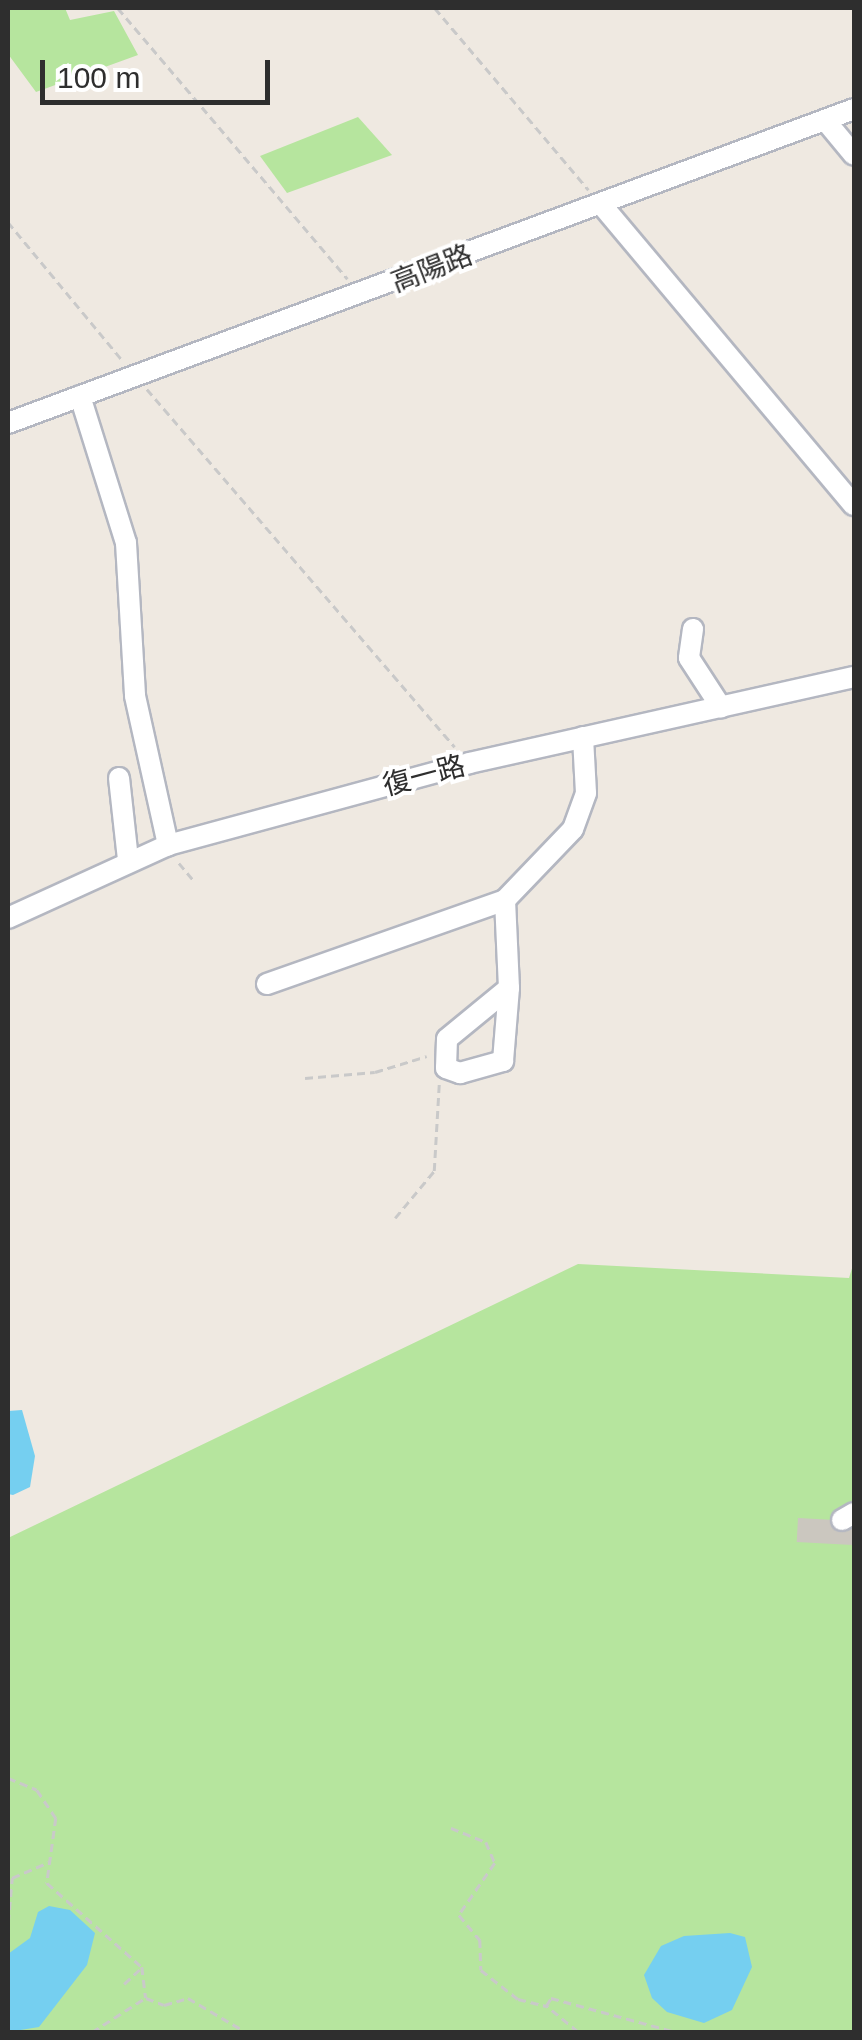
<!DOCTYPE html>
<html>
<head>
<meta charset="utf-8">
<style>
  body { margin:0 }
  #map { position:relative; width:862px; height:2040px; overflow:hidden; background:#efe9e1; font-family:Arial,"Noto Sans TC",sans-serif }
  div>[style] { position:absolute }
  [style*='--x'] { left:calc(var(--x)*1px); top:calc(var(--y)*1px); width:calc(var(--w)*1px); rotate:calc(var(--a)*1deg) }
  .green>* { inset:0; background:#b6e59e }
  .water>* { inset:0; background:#75cff0 }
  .building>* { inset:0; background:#cbc7bf; transform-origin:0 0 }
  .path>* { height:2.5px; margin-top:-1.25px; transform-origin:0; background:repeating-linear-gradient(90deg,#c9c9c9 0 8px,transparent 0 13px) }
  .roads { filter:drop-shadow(2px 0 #b4b7c1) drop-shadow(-2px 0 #b4b7c1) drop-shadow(0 2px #b4b7c1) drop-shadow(0 -2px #b4b7c1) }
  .minor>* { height:20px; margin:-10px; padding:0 10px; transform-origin:10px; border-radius:10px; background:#fff }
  span { translate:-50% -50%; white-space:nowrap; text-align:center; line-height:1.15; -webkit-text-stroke:8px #fff; paint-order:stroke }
  .street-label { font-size:28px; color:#2e2e2e }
  .frame { position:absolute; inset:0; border:10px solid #2e2e2e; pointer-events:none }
  .scale { position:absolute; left:40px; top:60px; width:230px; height:45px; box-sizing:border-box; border:5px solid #2e2e2e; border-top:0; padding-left:12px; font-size:30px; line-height:35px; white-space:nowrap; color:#2e2e2e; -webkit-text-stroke:8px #fff; paint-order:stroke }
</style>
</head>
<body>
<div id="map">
  <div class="green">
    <i style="clip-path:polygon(8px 8px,65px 8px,70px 20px,114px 11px,138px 55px,36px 92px,8px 54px)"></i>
    <i style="clip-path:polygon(358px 117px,392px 155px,287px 193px,260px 156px)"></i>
    <i style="clip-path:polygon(854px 1262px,854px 2032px,8px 2032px,8px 1538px,578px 1264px,849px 1278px)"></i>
  </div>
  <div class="water">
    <i style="clip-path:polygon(22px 1410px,35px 1456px,30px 1487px,13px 1495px,8px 1494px,8px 1411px)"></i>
    <i style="clip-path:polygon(49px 1906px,70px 1910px,95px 1933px,87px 1965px,39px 2027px,8px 2032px,8px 1954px,30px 1938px,38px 1912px)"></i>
    <i style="clip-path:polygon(730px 1933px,745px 1937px,752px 1967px,732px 2010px,704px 2023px,667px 2012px,652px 1998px,644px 1975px,661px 1946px,684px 1936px)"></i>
  </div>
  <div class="building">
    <i style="left:798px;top:1518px;width:56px;height:24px;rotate:3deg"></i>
  </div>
  <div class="path">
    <i style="--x:118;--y:8;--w:355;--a:49.7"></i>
    <i style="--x:435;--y:8;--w:238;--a:49.8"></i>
    <i style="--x:8;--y:222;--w:179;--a:50.4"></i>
    <i style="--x:147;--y:389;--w:472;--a:49.3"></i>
    <i style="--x:179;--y:863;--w:25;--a:50"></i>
    <i style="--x:305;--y:1078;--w:70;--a:-4.9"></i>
    <i style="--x:375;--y:1072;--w:54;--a:-17.1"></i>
    <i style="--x:395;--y:1218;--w:61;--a:-50.3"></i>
    <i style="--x:434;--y:1171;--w:88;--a:-86.7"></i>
    <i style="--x:8;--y:1778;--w:31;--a:22"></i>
    <i style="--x:37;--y:1790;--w:34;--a:56"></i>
    <i style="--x:56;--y:1818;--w:66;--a:97.9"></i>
    <i style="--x:47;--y:1883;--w:127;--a:41.5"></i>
    <i style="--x:142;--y:1967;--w:31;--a:83"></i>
    <i style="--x:146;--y:1998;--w:19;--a:21"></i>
    <i style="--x:164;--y:2005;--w:25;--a:-16"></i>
    <i style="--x:188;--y:1998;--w:67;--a:30.4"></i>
    <i style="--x:451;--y:1828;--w:38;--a:22"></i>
    <i style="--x:486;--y:1842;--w:23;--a:67"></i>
    <i style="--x:495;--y:1863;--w:63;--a:124.7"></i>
    <i style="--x:459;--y:1915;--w:33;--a:50"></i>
    <i style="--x:480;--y:1940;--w:30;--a:88"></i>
    <i style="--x:481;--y:1970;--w:47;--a:38.1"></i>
    <i style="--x:518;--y:1999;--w:29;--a:14"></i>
    <i style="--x:8;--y:1923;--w:45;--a:-84.9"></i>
    <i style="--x:12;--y:1878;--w:40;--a:-23.4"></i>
    <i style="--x:124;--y:1984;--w:23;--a:-43"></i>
    <i style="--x:92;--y:2032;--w:63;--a:-32.7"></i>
    <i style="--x:578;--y:2032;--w:41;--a:-140.9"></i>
    <i style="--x:546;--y:2006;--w:9;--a:-58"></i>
    <i style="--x:551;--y:1998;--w:130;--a:15.2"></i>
  </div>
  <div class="roads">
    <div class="minor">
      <i style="--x:825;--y:120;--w:45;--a:50.4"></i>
      <i style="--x:601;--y:204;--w:393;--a:50"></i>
      <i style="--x:80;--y:396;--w:154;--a:72.6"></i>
      <i style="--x:126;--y:543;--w:153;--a:86.6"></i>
      <i style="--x:135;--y:696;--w:153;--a:77.5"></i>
      <i style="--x:8;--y:423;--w:902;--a:-20.36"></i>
      <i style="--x:693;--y:629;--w:29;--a:98"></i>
      <i style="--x:689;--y:658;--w:59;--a:56.9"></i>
      <i style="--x:119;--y:778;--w:81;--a:83.7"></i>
      <i style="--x:505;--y:900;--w:88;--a:87.4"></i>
      <i style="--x:509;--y:988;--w:80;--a:140.6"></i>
      <i style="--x:447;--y:1039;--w:29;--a:92"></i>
      <i style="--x:446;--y:1068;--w:15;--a:20"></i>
      <i style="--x:460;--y:1073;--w:45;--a:-15.6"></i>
      <i style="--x:503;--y:1061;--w:73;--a:-85.3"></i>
      <i style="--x:8;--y:918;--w:176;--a:-24.5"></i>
      <i style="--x:168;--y:845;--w:312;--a:-15.2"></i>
      <i style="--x:469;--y:763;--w:394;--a:-12.6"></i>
      <i style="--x:267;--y:984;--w:252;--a:-19.4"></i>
      <i style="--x:505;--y:900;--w:98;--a:-46.2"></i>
      <i style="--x:573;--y:829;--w:38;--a:-70"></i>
      <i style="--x:586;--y:793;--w:56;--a:-93.1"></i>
      <i style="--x:842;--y:1520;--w:14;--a:-30"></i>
    </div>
  </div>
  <div class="street-label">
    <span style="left:432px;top:269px;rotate:-21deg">高陽路</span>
    <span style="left:424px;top:776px;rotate:-15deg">復一路</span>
  </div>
  <div class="frame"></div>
  <div class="scale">100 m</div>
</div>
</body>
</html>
